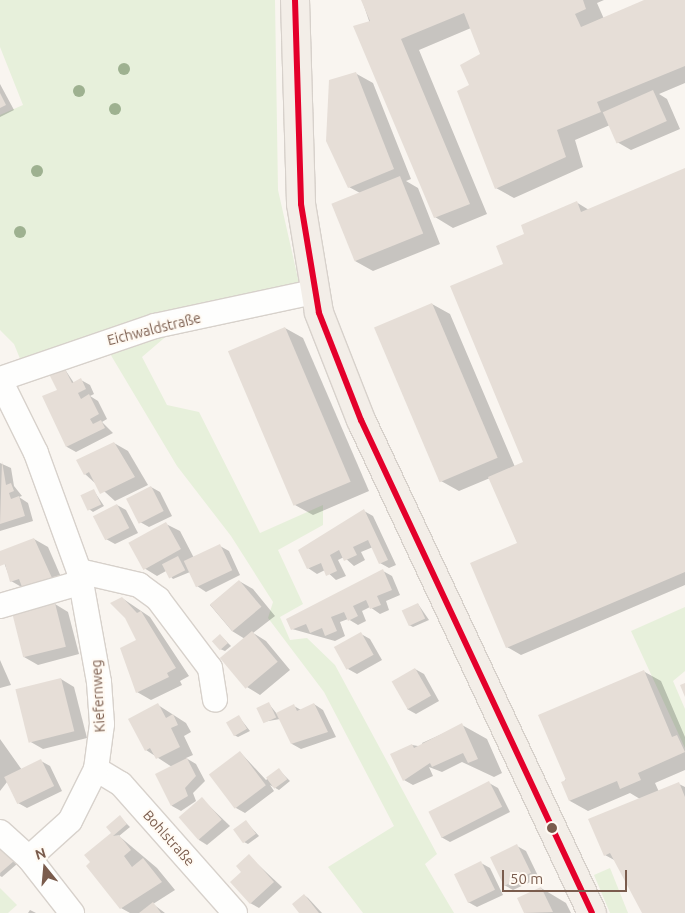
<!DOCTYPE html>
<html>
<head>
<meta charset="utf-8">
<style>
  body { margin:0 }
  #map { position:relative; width:685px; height:913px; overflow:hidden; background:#f9f5f0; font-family:Ubuntu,sans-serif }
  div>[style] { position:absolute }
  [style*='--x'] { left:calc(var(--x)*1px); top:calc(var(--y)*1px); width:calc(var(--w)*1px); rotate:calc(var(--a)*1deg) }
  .green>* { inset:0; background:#e7f0db }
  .shadow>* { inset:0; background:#0003 }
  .building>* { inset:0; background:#e6ded7; transform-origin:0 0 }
  .roads { filter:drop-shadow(1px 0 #d7d1cb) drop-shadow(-1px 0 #d7d1cb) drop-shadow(0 1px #d7d1cb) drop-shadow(0 -1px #d7d1cb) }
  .minor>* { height:24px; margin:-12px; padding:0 12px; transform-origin:12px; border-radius:12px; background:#fefefd }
  .major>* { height:28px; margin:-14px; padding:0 14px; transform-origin:14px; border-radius:14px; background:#f3eee8 }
  .bus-1>* { height:6px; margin:-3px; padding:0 3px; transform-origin:3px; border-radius:3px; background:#e4002b }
  .trees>* { width:12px; height:12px; margin:-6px; border-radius:50%; background:#9eb190 }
  .dots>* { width:14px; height:14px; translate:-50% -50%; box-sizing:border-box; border:2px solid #fffaf3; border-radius:50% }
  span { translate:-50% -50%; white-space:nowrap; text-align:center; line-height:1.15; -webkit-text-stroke:4px #fffaf3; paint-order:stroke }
  .street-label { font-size:14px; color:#7a5c4d }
  .north { position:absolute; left:20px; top:843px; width:50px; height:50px; -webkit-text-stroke:4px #fffaf3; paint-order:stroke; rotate:343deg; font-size:14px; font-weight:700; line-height:20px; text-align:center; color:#7a5c4d }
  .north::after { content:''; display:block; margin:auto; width:18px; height:22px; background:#7a5c4d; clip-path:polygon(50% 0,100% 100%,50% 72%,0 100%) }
  .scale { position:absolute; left:502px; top:870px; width:125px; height:22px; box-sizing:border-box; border:2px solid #7a5c4d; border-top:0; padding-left:6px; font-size:15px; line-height:18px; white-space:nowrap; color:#7a5c4d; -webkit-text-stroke:4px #fffaf3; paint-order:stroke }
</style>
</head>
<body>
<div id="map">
  <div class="green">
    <i style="clip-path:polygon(0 0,275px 0,278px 190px,301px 292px,23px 366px,14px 344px,0 330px,0 115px,23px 105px,0 47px)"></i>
    <i style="clip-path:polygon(170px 333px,142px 357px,167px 405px,199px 412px,260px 533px,323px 505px,323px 525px,278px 550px,303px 604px,280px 617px,290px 640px,307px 638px,335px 665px,437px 854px,425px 864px,454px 913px,363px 913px,328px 867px,394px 826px,324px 692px,268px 618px,273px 602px,231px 536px,177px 466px,109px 352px)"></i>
    <i style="clip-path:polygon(685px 607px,685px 671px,673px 681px,685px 709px,685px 748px,631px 631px)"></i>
    <i style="clip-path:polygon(610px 868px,628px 913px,610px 913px,594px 875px)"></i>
    <i style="clip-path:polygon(0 888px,17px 905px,8px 913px,0 913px)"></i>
  </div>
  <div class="shadow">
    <i style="clip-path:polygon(362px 0,604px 0,597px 3px,604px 19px,648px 0,685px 0,685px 83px,659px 94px,667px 99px,680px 129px,631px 150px,617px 142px,610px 125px,575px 140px,583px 167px,514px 198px,496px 188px,471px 85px,481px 55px,471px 28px,419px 50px,487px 214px,453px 228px,435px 217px)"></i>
    <i style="clip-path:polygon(355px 73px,373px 83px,411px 179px,406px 181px,418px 188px,440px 244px,373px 271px,355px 261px,360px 193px,349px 187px)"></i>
    <i style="clip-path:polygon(0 84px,14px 110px,0 117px)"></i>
    <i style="clip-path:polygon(685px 169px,685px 585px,521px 655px,507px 647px,518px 544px,490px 478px,459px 491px,441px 481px,432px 304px,450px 314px,515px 467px,525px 463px,505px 264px,526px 234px,576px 202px,589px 210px)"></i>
    <i style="clip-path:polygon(285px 328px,303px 338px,369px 491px,313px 515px,295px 505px)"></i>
    <i style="clip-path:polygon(64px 368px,74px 383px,81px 380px,90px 385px,94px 394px,90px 396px,98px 401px,107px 419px,102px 422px,113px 433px,76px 452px,67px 447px,44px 397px,59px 390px)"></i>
    <i style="clip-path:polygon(114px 443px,128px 451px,148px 485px,115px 501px,85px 474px)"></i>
    <i style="clip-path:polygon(0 463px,11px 468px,14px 486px,22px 496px,19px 497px,28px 503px,33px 521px,0 531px)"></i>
    <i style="clip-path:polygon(151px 487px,160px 492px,172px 516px,149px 527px,140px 522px)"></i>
    <i style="clip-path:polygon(94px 491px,104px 506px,93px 512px,89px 509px)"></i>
    <i style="clip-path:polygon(117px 505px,126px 510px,138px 533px,115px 544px,106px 539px)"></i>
    <i style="clip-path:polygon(364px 511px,373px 516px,396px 565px,389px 568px,380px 563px,373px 547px,361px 552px,365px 560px,354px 566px,344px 557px,338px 560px,346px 576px,336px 580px,325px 570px,317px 574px,308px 568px,300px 550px)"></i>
    <i style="clip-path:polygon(166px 524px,180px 531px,194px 558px,220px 546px,229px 551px,240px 575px,206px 592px,197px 586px,190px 572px,173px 579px,166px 571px,157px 576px,144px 568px)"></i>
    <i style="clip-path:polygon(34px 539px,48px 547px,65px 586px,25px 589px,11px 581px,0 552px)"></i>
    <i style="clip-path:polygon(383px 571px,392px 576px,400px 595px,386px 601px,389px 610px,380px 614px,370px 607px,362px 611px,366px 621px,358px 625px,348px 619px,340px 622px,345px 636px,335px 641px,292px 629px)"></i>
    <i style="clip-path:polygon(239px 581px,253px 589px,275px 616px,253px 633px,266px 641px,290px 670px,260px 695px,247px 687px,245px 639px,232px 631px,210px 605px)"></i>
    <i style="clip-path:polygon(122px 598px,150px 617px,189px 676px,180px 681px,182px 685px,151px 700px,137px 692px,139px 640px)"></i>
    <i style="clip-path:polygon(55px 604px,68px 612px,79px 654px,38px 665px,24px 657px)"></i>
    <i style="clip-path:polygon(418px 604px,429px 620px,413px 627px,409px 625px)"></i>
    <i style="clip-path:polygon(361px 634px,370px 639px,382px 660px,357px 674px,348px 669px)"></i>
    <i style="clip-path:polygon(220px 635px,231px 646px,225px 651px,220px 649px)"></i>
    <i style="clip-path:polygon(0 660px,11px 685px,0 688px)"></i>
    <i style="clip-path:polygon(415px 669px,424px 674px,439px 701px,416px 714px,407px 709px)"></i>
    <i style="clip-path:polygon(643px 671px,661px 681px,685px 737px,685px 770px,655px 783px,659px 792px,679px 784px,685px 787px,685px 913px,643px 913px,616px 861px,605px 855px,640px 799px,630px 793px,588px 811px,570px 801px,563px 783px)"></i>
    <i style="clip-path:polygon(61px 679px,74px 687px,87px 738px,43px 749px,29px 741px)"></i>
    <i style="clip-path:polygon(269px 704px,277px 714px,294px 706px,301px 710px,314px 704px,323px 710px,336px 737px,301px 749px,292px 744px,280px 719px,263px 722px)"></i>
    <i style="clip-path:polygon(158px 705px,186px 723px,191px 732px,184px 736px,193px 755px,186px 758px,196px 764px,205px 781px,193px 793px,196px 801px,181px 811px,172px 806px,172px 767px,146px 750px)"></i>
    <i style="clip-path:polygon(239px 717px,250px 731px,238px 737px,234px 735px)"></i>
    <i style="clip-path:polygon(462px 725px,487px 739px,502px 773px,494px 777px,462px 762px,442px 772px,429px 767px,433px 776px,413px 785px,404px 780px,392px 755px,412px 745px,424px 747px,422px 743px)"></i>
    <i style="clip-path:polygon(0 739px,22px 770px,41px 761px,50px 766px,62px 791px,27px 808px,18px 803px,7px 782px,0 791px)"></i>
    <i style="clip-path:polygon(240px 752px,266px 780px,279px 770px,290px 781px,279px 790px,270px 785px,274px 791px,245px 813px,236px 808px)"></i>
    <i style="clip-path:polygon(489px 783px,498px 788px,510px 812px,450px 842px,441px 837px)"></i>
    <i style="clip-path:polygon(202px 799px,230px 826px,207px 845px,199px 840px)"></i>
    <i style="clip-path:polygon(120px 817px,130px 827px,119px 836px,157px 868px,175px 890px,153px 904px,165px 913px,130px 913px,121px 908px,112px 833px)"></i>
    <i style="clip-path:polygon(246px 822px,259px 836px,248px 844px,244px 842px)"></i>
    <i style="clip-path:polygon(1px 846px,17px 864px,2px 877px,0 876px)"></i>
    <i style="clip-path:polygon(517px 846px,526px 851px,539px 878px,513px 890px,504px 885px)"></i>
    <i style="clip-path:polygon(249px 856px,282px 887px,259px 908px,250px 903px,243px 872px)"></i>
    <i style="clip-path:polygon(481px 863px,490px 868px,503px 895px,477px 907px,468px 902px)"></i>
    <i style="clip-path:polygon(541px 888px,566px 903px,571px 913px,526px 913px,519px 899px)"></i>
    <i style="clip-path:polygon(304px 895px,308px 898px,322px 913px,300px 913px)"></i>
    <i style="clip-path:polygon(30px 910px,36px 913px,28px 913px)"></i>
  </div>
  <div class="building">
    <i style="clip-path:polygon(361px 0,583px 0,586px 9px,575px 14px,581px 27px,644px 0,685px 0,685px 66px,597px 102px,601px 112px,557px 130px,566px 157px,495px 189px,457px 91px,469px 85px,460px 65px,480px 54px,464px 13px,401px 39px,470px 204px,434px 218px,353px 26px,370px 21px)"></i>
    <i style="clip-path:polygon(356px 72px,394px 169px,348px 188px,326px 141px,329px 80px)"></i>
    <i style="left:653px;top:90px;width:34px;height:55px;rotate:66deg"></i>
    <i style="clip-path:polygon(0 93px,6px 105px,0 108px)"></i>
    <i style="clip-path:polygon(685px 168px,685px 572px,506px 648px,470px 563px,517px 543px,488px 477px,523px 462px,450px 286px,503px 264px,496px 246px,524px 234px,521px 225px,577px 201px,581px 212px)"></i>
    <i style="left:400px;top:176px;width:62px;height:74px;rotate:68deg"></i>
    <i style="left:432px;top:303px;width:168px;height:63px;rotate:67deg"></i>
    <i style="left:285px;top:327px;width:168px;height:62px;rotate:67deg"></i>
    <i style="clip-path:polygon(64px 367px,72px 383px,81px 378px,86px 389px,78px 393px,81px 399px,89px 394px,99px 414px,90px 419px,93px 424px,101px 420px,105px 428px,66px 447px,42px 396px,57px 390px,49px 374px)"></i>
    <i style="clip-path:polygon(114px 442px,135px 477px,100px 494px,89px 472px,84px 475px,76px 460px)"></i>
    <i style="clip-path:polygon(2px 461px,6px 485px,11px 483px,14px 491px,9px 493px,11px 499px,19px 496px,25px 516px,0 524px)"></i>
    <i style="left:151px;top:486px;width:28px;height:28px;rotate:63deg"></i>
    <i style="left:94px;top:489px;width:17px;height:15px;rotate:65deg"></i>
    <i style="left:117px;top:504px;width:27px;height:27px;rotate:63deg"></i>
    <i style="clip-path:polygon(364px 509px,388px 560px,379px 564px,368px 540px,353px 547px,357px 555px,344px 561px,339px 550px,330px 555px,337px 571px,326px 576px,321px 563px,307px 569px,298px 550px)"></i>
    <i style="left:166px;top:522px;width:31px;height:43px;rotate:61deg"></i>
    <i style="clip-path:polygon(34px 538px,52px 578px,22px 587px,19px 579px,10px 582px,5px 564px,0 566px,0 551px)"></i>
    <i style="left:220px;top:544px;width:29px;height:40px;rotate:65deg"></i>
    <i style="left:178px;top:556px;width:16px;height:18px;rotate:63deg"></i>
    <i style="clip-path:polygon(383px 569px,392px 590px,377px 596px,381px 605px,370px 609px,366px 600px,353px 606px,358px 616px,348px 621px,344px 612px,331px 617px,337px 631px,325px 636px,322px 628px,310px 633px,306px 624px,291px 630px,286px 619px)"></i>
    <i style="left:239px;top:580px;width:35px;height:38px;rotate:50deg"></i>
    <i style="clip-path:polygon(122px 597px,137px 613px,141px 611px,176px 668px,167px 673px,169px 677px,136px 693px,120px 648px,136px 640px,125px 618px,110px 603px)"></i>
    <i style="left:55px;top:603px;width:45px;height:44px;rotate:76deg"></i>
    <i style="left:418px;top:603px;width:17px;height:18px;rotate:65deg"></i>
    <i style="left:252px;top:631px;width:40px;height:42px;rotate:50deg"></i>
    <i style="left:361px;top:632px;width:26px;height:31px;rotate:61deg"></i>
    <i style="left:220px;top:634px;width:12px;height:11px;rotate:48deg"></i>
    <i style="left:415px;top:668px;width:32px;height:27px;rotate:60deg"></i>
    <i style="clip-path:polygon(644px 670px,672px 737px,677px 735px,685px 752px,638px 773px,641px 780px,620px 789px,617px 781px,569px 801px,561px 782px,566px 780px,538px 715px)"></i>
    <i style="left:61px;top:678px;width:55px;height:47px;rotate:76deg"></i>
    <i style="clip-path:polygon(685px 683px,685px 697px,680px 685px)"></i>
    <i style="left:269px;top:702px;width:17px;height:14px;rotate:65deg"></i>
    <i style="clip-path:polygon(158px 703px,166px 718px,173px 714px,178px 725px,171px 728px,180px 747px,156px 759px,150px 748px,145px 751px,128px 719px)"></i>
    <i style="clip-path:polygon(314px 703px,328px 732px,291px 744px,276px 713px,294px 704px,297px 711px)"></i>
    <i style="left:239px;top:715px;width:16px;height:15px;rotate:60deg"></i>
    <i style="clip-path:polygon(462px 723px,478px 759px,468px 763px,463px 753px,432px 767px,430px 763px,403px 781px,390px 754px,412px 744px,414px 748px)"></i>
    <i style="left:240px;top:751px;width:43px;height:39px;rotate:53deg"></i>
    <i style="clip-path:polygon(187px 758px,196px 776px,185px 788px,188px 796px,171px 806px,155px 774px)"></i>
    <i style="left:41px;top:759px;width:30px;height:41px;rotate:64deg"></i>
    <i style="left:279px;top:768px;width:14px;height:16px;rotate:54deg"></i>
    <i style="left:489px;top:781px;width:29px;height:68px;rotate:63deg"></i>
    <i style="clip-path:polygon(679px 782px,685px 797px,685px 913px,642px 913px,610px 853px,604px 856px,588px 819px)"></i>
    <i style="left:202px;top:797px;width:30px;height:31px;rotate:49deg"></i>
    <i style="clip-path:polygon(120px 815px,127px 824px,113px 836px,119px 835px,131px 850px,124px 856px,132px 867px,143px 858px,162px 882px,120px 909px,86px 866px,90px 862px,84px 855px,111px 833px,106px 827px)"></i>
    <i style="left:246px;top:820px;width:17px;height:16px;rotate:54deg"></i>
    <i style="left:517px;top:844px;width:32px;height:30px;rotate:64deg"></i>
    <i style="clip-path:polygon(0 846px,14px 861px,0 873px)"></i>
    <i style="clip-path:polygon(249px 854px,274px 882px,250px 904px,230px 882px,241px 872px,236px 866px)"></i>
    <i style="left:481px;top:861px;width:32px;height:30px;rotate:64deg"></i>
    <i style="clip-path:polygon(541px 887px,553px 912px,524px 913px,517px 898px)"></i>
    <i style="clip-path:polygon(304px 894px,315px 908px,319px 913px,299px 913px,292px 904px)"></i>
    <i style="clip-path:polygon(153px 902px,161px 913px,139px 913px)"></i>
  </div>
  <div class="roads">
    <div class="minor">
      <i style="--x:0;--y:379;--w:164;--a:-18.9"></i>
      <i style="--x:155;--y:326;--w:162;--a:-12.1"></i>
      <i style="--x:0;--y:380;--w:81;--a:63.7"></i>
      <i style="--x:36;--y:453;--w:126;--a:70"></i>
      <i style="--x:79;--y:571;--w:62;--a:13.1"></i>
      <i style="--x:139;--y:585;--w:24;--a:36"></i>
      <i style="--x:158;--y:599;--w:86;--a:53"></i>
      <i style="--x:210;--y:668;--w:32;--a:81"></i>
      <i style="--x:0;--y:606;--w:85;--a:-16.3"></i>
      <i style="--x:96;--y:769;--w:29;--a:31"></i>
      <i style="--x:121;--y:784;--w:172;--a:48.5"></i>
      <i style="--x:0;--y:832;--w:39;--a:42"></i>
      <i style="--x:29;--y:858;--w:70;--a:52"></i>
      <i style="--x:29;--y:858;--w:55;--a:-42.1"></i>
      <i style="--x:70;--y:821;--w:58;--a:-63.4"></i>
      <i style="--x:96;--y:769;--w:45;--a:-82.4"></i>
      <i style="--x:102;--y:724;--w:42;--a:-94.1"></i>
      <i style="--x:99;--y:682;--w:113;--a:-100.2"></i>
    </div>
    <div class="major">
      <i style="--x:295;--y:0;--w:204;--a:88.3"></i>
      <i style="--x:301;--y:204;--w:110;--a:80.6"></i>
      <i style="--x:319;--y:313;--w:115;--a:68.6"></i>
      <i style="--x:361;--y:420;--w:544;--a:64.89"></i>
    </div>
  </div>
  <div class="bus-1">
    <i style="--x:295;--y:0;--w:204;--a:88.3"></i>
    <i style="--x:301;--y:204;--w:110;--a:80.6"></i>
    <i style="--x:319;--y:313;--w:115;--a:68.6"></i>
    <i style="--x:361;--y:420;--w:544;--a:64.89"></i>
  </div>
  <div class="trees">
    <i style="left:124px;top:69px"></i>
    <i style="left:79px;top:91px"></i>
    <i style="left:115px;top:109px"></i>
    <i style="left:37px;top:171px"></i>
    <i style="left:20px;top:232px"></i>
  </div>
  <div class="dots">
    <i style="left:552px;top:828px;background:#7a5c4d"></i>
  </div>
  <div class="street-label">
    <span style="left:154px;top:329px;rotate:-14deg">Eichwaldstraße</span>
    <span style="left:98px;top:696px;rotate:-93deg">Kiefernweg</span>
    <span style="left:169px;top:838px;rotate:48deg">Bohlstraße</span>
  </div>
  <div class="north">N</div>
  <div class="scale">50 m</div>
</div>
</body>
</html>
